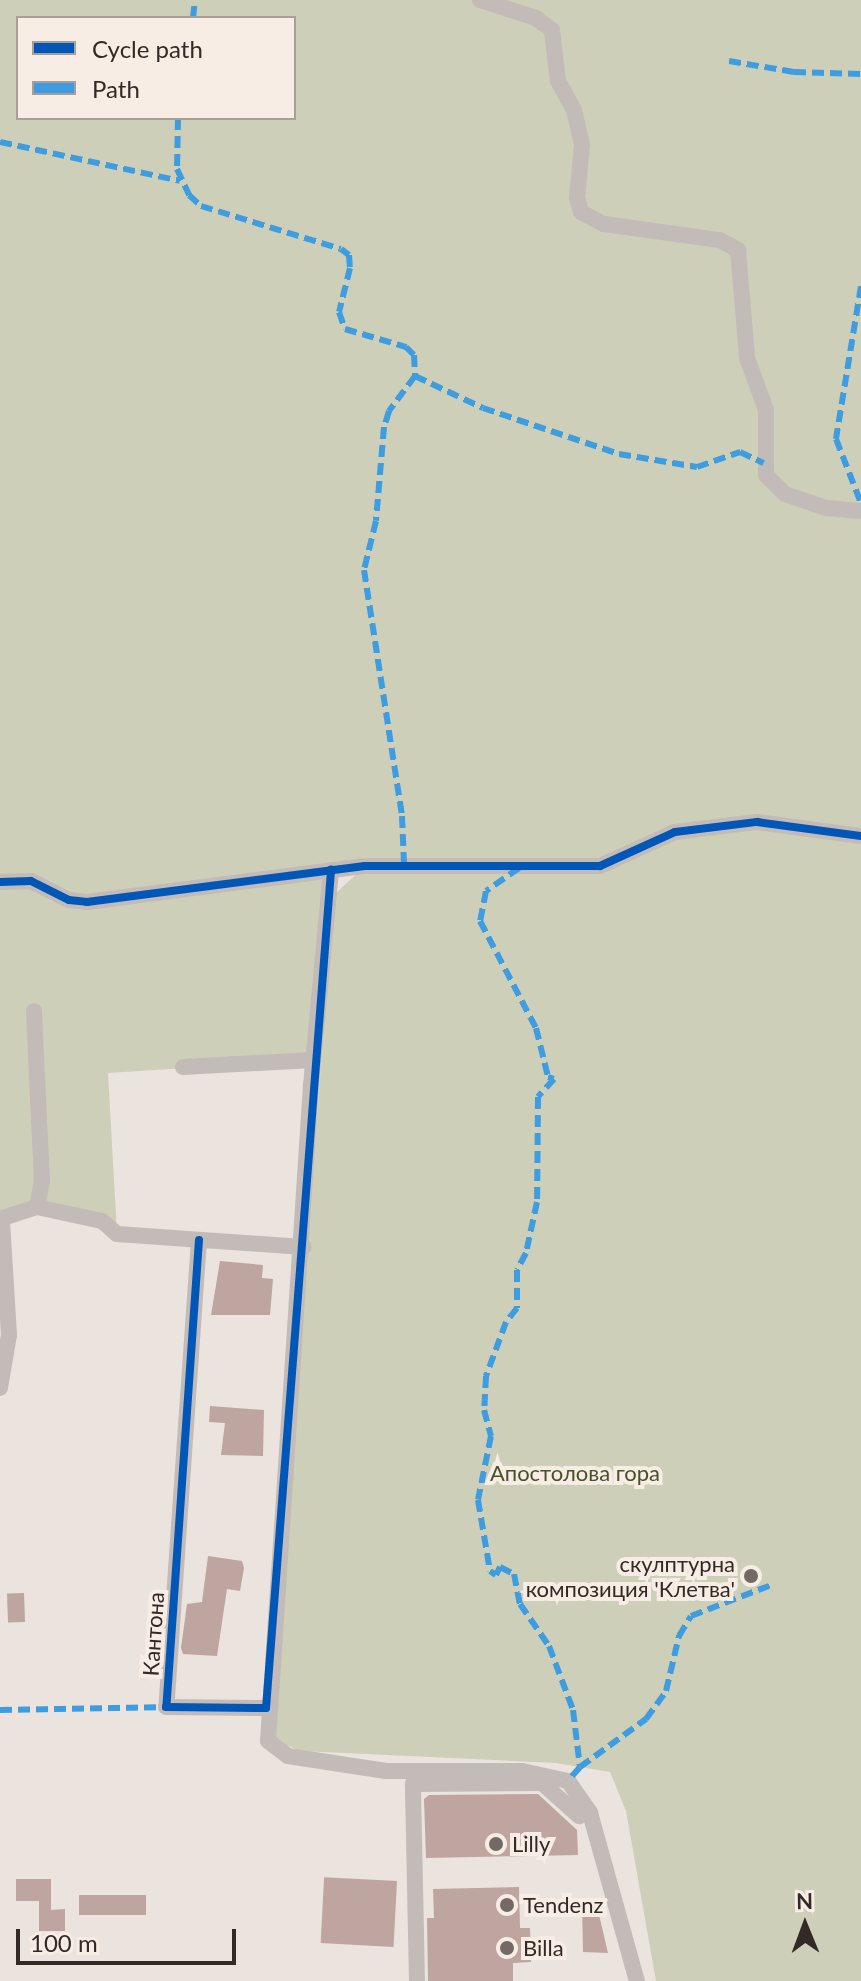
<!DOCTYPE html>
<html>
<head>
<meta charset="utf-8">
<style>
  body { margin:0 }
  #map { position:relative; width:861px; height:1981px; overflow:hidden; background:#eae3de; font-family:Lato,sans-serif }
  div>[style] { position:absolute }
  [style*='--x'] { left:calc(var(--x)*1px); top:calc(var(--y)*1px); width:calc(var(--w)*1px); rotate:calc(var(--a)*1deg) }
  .green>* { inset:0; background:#cdcfb8 }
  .building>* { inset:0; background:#bea59f; transform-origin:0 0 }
  .minor>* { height:16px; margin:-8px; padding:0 8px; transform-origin:8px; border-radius:8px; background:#c3bbb7 }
  .quiet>* { height:6px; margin-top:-3px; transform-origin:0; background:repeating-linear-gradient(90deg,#3e9ce0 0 12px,transparent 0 18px) }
  .cycleway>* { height:8px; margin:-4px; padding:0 4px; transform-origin:4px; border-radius:4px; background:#0057b8 }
  .dots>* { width:22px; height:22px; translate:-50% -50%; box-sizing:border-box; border:4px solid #f8ede4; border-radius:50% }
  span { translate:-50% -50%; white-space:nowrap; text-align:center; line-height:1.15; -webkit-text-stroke:8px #f8ede4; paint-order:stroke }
  .park-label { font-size:22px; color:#47512a }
  .poi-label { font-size:22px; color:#332926 }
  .right { translate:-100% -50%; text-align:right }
  .left { translate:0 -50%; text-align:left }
  .street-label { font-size:22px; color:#332926 }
  .legend { position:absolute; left:16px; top:16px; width:280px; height:104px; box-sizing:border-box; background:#f8ede4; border:2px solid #a99f98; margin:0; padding:10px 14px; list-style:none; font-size:24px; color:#332926 }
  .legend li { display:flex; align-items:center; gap:16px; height:40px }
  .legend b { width:40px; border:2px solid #a99f98 }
  .north { position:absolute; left:765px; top:1885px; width:80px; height:80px; -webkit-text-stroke:6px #f8ede4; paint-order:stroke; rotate:359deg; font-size:22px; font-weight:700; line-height:32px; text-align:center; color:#332926 }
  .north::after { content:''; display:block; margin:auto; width:28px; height:36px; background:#332926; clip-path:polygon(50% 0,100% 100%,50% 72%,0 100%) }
  .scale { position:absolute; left:16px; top:1929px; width:220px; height:36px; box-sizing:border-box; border:4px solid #332926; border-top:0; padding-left:10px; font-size:24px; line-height:28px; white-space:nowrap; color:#332926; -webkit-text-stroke:6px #f8ede4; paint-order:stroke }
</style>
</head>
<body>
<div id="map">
  <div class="green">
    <i style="clip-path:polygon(evenodd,0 0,861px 0,861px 1981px,656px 1981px,626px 1811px,610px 1772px,556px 1763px,302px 1751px,271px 1740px,268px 1715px,335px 894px,364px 867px,331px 870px,313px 1060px,108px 1073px,117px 1234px,37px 1207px,0 1220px,0 0,18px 18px,294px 18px,294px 118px,18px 118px,18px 18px)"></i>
  </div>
  <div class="building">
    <i style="clip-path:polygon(220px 1261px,263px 1265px,262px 1278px,273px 1279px,270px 1315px,211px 1315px)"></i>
    <i style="clip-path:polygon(210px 1406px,264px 1410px,263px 1456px,221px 1455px,225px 1423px,209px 1422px)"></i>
    <i style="clip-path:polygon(208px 1556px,242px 1561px,244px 1568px,240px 1591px,227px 1589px,217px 1656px,183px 1654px,181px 1648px,187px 1604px,202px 1602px)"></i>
    <i style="left:24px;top:1593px;width:29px;height:17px;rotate:88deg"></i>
    <i style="clip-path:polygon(538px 1794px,577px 1830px,578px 1855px,426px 1858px,424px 1799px,429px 1795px)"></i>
    <i style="clip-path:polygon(16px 1879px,51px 1879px,51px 1910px,65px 1909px,65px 1931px,39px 1931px,39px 1901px,16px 1901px)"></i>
    <i style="left:397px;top:1881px;width:66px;height:73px;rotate:93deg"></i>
    <i style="clip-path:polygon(519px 1887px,520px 1928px,530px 1928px,531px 1962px,513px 1963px,513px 1981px,428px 1981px,427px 1918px,434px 1918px,433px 1889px)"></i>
    <i style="left:79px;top:1895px;width:67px;height:20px"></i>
    <i style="clip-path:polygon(582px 1906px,597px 1906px,608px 1953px,583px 1952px)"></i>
  </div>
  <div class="minor">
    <i style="--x:480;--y:0;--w:59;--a:17.8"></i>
    <i style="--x:536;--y:18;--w:20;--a:37"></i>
    <i style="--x:552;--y:30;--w:51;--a:83.3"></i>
    <i style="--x:558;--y:81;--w:33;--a:61"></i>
    <i style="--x:574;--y:110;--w:37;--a:77"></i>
    <i style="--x:582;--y:146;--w:52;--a:95.5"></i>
    <i style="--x:577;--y:198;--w:15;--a:74"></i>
    <i style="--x:581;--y:212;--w:26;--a:28"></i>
    <i style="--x:604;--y:224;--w:117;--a:7.9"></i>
    <i style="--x:720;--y:240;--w:21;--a:29"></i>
    <i style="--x:738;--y:250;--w:108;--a:85.2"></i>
    <i style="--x:747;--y:358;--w:55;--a:69.9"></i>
    <i style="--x:766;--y:410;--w:65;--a:90"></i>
    <i style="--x:766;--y:475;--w:27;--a:45"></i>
    <i style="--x:785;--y:494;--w:43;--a:18.9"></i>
    <i style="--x:826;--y:508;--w:35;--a:5"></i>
    <i style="--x:331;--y:870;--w:216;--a:95.3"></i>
    <i style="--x:311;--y:1085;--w:657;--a:93.75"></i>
    <i style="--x:268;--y:1741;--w:25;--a:37"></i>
    <i style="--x:288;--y:1756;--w:99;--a:8.7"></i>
    <i style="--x:386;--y:1771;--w:136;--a:0"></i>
    <i style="--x:522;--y:1771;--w:47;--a:12.3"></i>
    <i style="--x:568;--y:1781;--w:39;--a:55"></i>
    <i style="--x:590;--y:1813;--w:174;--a:74.4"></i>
    <i style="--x:0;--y:882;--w:31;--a:-2"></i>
    <i style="--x:31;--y:881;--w:42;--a:26.6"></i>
    <i style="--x:69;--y:900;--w:18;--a:6"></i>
    <i style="--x:87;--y:902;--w:280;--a:-7.4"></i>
    <i style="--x:365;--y:866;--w:235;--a:0"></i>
    <i style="--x:600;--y:866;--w:82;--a:-24.4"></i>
    <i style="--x:675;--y:832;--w:83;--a:-7"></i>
    <i style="--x:757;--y:822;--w:105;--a:7.7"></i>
    <i style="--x:183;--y:1067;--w:130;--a:-3.1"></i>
    <i style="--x:37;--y:1207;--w:66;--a:12.2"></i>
    <i style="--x:102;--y:1221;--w:20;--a:41"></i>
    <i style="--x:117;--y:1234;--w:187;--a:4"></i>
    <i style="--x:0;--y:1219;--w:39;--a:-18"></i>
    <i style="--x:37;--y:1207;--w:25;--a:-79"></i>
    <i style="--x:42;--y:1182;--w:171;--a:-92.7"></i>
    <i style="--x:199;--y:1240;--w:468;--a:94"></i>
    <i style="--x:166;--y:1707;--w:100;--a:0.6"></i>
    <i style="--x:0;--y:1388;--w:54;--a:-80.4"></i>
    <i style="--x:9;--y:1335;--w:115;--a:-93.5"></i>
    <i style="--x:417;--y:1981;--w:197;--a:-91.2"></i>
    <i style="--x:413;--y:1784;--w:129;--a:-0.4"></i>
    <i style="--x:542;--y:1783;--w:50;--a:41.7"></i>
  </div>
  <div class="quiet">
    <i style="--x:193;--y:18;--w:18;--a:-84"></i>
    <i style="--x:729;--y:61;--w:66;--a:9.6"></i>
    <i style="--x:794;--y:72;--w:67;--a:1.7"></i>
    <i style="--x:178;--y:118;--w:51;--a:91.1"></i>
    <i style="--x:177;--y:169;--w:29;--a:65"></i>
    <i style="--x:189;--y:195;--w:16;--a:43"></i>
    <i style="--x:201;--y:206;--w:146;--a:17.1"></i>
    <i style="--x:341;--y:249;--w:10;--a:37"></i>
    <i style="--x:349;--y:255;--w:13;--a:86"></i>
    <i style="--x:350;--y:268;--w:45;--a:104"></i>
    <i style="--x:339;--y:312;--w:18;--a:71"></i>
    <i style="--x:345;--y:329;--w:64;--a:16.4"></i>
    <i style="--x:406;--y:347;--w:11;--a:45"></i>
    <i style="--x:414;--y:355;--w:21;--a:87"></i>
    <i style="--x:415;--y:376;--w:44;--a:126.6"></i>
    <i style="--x:389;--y:411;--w:17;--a:107"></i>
    <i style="--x:384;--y:427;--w:94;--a:94.9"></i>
    <i style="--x:376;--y:521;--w:50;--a:103.8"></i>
    <i style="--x:364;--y:570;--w:249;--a:81.2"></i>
    <i style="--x:402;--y:816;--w:48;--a:87.6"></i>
    <i style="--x:0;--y:142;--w:184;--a:12.2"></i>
    <i style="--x:861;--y:286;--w:155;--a:99.3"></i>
    <i style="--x:836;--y:439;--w:69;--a:68.7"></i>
    <i style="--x:415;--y:376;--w:75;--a:25.2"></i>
    <i style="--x:483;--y:408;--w:144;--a:18.7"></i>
    <i style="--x:619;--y:454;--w:79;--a:9.5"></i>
    <i style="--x:697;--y:467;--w:46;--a:-19.2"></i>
    <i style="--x:740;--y:452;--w:26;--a:25"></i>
    <i style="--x:519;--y:868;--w:40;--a:145.1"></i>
    <i style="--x:486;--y:891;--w:31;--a:101"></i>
    <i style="--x:480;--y:921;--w:121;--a:62.4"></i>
    <i style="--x:536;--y:1028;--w:50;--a:76.2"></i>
    <i style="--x:548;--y:1077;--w:6;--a:18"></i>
    <i style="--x:554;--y:1079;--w:24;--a:132"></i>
    <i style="--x:538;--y:1097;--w:105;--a:90.5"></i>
    <i style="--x:537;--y:1202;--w:52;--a:102.2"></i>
    <i style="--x:526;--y:1253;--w:19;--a:118"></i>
    <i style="--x:517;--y:1270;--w:38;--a:90"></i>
    <i style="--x:517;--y:1308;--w:18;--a:128"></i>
    <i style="--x:506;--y:1322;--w:58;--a:110.3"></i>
    <i style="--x:486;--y:1376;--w:34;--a:93"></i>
    <i style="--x:484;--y:1410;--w:27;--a:75"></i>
    <i style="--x:491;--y:1436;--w:65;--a:101.5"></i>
    <i style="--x:478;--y:1500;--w:72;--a:80.4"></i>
    <i style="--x:490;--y:1571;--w:7;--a:34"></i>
    <i style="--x:496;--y:1575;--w:9;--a:-63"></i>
    <i style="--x:500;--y:1567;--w:16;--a:27"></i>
    <i style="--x:514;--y:1574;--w:31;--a:79"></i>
    <i style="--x:520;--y:1604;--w:51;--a:55.4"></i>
    <i style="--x:549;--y:1646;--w:68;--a:69.4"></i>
    <i style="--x:573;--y:1710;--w:57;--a:83"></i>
    <i style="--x:580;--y:1767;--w:18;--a:131"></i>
    <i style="--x:0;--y:1710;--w:173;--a:-1"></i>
    <i style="--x:580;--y:1767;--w:82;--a:-36"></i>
    <i style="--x:646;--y:1719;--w:34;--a:-54"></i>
    <i style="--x:666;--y:1691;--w:57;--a:-76.7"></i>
    <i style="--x:679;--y:1636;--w:23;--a:-59"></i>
    <i style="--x:691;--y:1616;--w:89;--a:-21.1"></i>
  </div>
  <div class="cycleway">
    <i style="--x:0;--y:882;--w:31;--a:-2"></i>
    <i style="--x:31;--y:881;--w:42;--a:26.6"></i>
    <i style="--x:69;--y:900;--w:18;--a:6"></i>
    <i style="--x:87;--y:902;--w:280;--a:-7.4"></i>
    <i style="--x:365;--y:866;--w:235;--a:0"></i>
    <i style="--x:600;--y:866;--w:82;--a:-24.4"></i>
    <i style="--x:675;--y:832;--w:83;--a:-7"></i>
    <i style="--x:757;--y:822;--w:105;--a:7.7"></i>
    <i style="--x:199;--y:1240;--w:468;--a:94"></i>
    <i style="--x:166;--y:1707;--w:100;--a:0.6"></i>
    <i style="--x:266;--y:1708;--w:841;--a:-85.56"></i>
  </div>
  <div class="dots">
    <i style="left:751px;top:1576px;background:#736a66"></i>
    <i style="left:496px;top:1844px;background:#736a66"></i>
    <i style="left:507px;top:1905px;background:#736a66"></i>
    <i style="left:507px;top:1948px;background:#736a66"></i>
  </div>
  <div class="park-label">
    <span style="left:575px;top:1473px">Апостолова гора</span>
  </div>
  <div class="poi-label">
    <span class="right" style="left:735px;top:1576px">скулптурна<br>композиция 'Клетва'</span>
    <span class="left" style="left:512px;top:1844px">Lilly</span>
    <span class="left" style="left:523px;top:1905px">Tendenz</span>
    <span class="left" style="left:523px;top:1948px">Billa</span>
  </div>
  <div class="street-label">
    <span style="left:153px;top:1634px;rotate:-86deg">Кантона</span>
  </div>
  <ul class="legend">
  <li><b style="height:10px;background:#0057b8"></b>Cycle path</li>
  <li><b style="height:10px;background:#3e9ce0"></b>Path</li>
  </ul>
  <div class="north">N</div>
  <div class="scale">100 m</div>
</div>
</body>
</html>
